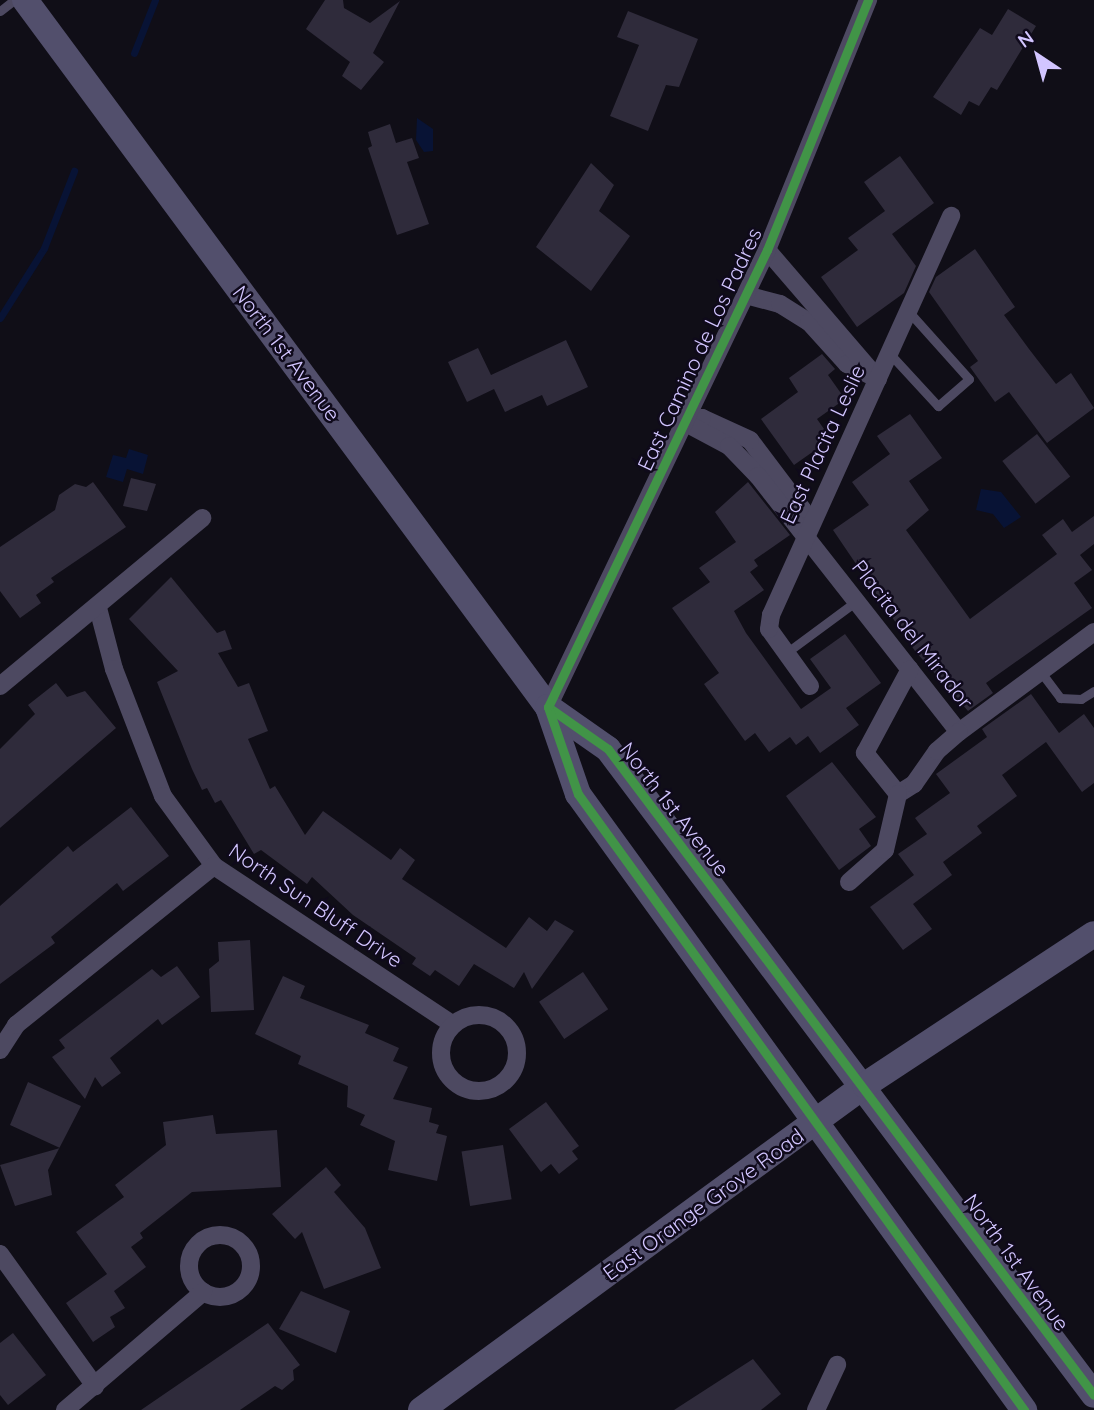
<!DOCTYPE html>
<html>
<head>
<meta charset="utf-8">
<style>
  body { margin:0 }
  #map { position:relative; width:1094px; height:1410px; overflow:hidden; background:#100e17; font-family:Quicksand,sans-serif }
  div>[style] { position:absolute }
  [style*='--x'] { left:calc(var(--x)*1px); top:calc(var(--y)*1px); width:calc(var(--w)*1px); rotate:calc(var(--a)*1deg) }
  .water>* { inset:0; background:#081335 }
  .stream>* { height:7px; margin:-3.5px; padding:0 3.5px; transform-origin:3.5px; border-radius:3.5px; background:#081335 }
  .building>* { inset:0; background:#2f2b3b; transform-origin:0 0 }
  .lane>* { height:9px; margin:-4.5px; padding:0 4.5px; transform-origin:4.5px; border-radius:4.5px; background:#4d4961 }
  .street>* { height:18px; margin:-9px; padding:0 9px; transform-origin:9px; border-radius:9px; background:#4d4961 }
  .street>.ring { margin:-9px; padding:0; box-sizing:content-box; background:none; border:18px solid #4d4961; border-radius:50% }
  .secondary>* { height:26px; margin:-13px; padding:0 13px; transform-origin:13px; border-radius:13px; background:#524f6c }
  .cycleway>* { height:9px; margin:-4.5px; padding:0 4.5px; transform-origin:4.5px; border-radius:4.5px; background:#419447 }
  span { translate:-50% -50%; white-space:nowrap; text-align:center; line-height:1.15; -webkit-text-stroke:5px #0f0a1b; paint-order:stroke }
  .street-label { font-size:21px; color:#d2c5ff }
  .north { position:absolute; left:1003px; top:21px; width:70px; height:70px; -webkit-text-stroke:5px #0f0a1b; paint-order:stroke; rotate:324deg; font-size:19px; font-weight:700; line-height:28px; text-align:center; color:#d2c5ff }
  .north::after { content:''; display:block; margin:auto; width:24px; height:32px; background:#d2c5ff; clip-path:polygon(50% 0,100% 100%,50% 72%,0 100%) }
</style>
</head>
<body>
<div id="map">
  <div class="water">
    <i style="clip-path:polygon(417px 118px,433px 129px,433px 151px,424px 152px,416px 140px)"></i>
    <i style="clip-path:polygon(129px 449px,148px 455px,143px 474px,127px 469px,123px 482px,106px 477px,113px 455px,126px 458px)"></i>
    <i style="clip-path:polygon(981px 489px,1001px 492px,1021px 517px,1004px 528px,993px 514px,976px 510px)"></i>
  </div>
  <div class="stream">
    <i style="--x:134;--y:53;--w:57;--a:-68.4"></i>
    <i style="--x:0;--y:318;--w:83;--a:-57.8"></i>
    <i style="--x:44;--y:248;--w:83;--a:-68.7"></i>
  </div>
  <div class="building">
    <i style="clip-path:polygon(325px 0,343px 0,344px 8px,370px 23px,400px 1px,373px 53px,384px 62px,361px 90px,342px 76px,350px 62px,306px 29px)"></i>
    <i style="clip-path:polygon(1008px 9px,1036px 26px,997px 90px,991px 87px,979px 106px,969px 101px,961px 115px,933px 97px,980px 28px,992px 35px)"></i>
    <i style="clip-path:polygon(628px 11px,698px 39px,679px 87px,666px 85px,648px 131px,610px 116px,639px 45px,617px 37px)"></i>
    <i style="clip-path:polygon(390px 124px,396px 143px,412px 138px,419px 158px,407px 162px,429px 224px,397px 235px,368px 148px,372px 146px,368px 132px)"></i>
    <i style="clip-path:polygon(900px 156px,934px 203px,892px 234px,916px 266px,904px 293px,857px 327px,821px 277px,858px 250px,848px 238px,885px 211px,864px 182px)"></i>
    <i style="clip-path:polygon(591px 163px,614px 185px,599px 211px,630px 236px,591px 291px,536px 247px)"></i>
    <i style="clip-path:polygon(975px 249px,1015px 307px,1004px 315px,1029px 349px,1056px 384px,1071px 373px,1094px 408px,1047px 443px,1009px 392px,995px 402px,970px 367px,978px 361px,929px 292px,936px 277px)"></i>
    <i style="clip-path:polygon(566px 340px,588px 387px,547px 406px,542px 395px,505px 412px,494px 389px,467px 402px,448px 362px,478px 348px,491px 375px)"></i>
    <i style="clip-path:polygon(822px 354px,835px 369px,828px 375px,845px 399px,817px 419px,831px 439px,794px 465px,761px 419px,798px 392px,789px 378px)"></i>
    <i style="clip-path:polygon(910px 414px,942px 458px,909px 481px,929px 510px,906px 530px,970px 619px,1057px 554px,1042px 535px,1063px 519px,1072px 532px,1094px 516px,1094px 544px,1080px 555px,1092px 570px,1074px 583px,1092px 608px,986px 683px,993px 693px,968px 711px,915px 651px,833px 530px,869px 505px,852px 482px,890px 454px,877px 436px)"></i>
    <i style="left:1037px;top:434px;width:54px;height:44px;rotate:52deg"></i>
    <i style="clip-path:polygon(131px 478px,156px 484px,147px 511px,123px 506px)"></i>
    <i style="clip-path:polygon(93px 482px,126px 527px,51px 578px,54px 582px,36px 595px,41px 603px,20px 618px,0 591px,0 547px,55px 510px,59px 495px,75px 484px,86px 487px)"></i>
    <i style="clip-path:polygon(748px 482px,790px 535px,754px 560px,758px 566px,750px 572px,764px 590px,734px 611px,746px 633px,801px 709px,831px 688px,810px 659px,845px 634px,881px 683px,846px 708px,859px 725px,820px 753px,808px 736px,796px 745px,790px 737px,769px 752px,755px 733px,745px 741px,704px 684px,719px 673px,672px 608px,710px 582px,699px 568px,736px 542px,715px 512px)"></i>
    <i style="clip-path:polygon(171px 577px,217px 633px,225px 630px,232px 649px,218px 653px,238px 687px,249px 683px,268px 731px,248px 739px,270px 789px,275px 786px,305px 835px,323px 811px,391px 860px,400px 848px,415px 860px,402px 879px,506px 948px,529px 917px,547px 931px,555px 920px,574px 931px,532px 989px,524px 972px,514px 988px,474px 964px,459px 986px,435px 970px,430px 976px,412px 964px,416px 958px,353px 915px,312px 877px,307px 884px,261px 850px,254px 854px,221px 800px,215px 803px,207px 788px,202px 790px,192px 769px,157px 682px,178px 671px,129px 619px)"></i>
    <i style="clip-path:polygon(56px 683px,67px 697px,85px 691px,116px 728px,0 828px,0 749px,35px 714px,28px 705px)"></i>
    <i style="clip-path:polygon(1031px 694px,1059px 733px,1084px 714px,1094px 728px,1094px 783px,1082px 792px,1046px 742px,1002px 775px,1017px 796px,977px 826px,982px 833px,943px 862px,952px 875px,913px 904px,932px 929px,903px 950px,870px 907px,914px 875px,898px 854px,927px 834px,915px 818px,950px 793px,936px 774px,987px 737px,982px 729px)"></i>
    <i style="clip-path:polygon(832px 762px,876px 817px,859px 829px,871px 846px,839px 870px,786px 796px)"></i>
    <i style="clip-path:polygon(131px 807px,169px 856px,123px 891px,117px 883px,51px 937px,55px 943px,0 984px,0 906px,68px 846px,73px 852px)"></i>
    <i style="clip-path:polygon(250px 940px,254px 1010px,211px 1012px,209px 969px,219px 961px,218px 942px)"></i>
    <i style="clip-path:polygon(177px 966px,200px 997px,162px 1025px,158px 1019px,110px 1058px,121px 1073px,102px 1087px,95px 1077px,85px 1099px,52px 1057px,65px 1048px,59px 1040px,152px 969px,161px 977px)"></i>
    <i style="left:583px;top:972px;width:45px;height:53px;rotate:56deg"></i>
    <i style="clip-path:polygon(283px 976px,305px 986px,300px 998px,369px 1025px,365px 1033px,399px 1048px,393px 1061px,408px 1067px,393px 1099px,432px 1108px,429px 1122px,439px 1125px,436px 1133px,447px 1136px,437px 1181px,388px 1170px,395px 1141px,360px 1125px,365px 1115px,347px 1107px,348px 1086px,298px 1064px,301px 1056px,255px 1034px)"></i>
    <i style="clip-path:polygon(28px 1082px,81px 1106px,48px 1170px,52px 1195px,15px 1206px,0 1165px,60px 1148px,10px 1125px)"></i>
    <i style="clip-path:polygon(546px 1102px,579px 1146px,572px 1151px,578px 1159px,559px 1174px,551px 1164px,541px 1172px,509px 1129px)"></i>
    <i style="clip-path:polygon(213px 1115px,216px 1134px,277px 1130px,281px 1187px,192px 1192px,140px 1233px,143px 1238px,131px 1247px,146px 1267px,114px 1291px,125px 1308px,110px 1317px,115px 1327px,93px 1342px,66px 1303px,107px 1274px,76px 1232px,124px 1197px,115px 1185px,166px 1145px,163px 1122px)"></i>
    <i style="left:503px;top:1145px;width:55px;height:42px;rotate:81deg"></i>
    <i style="clip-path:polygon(326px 1167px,341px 1185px,334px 1192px,365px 1228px,381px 1268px,324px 1289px,302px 1232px,295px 1239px,272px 1214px)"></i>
    <i style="clip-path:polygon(301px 1291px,350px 1311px,336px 1353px,279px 1329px)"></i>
    <i style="clip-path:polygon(268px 1323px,300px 1365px,293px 1370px,294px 1380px,282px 1390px,275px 1386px,240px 1410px,141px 1410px)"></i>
    <i style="clip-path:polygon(13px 1333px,46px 1375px,8px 1405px,0 1395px,0 1343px)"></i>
    <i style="clip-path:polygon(753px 1359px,781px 1394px,761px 1410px,674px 1410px)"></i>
  </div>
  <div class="lane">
    <i style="--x:0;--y:11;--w:18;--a:-38"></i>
    <i style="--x:890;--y:354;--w:71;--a:47.3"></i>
    <i style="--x:938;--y:406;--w:41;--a:-41.1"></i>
    <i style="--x:969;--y:379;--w:90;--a:-131.8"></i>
    <i style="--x:786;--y:653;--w:89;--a:-36.4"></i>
    <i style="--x:1040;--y:671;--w:34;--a:53"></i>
    <i style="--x:1060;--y:698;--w:21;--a:3"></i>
    <i style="--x:1081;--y:699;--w:15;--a:-32"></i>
  </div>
  <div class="street">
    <i style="--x:746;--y:295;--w:35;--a:15"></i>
    <i style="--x:780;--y:304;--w:34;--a:32"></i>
    <i style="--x:809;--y:322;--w:57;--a:47.9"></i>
    <i style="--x:847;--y:364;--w:34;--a:26"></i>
    <i style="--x:878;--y:379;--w:170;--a:-130.7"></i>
    <i style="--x:805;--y:532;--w:23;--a:-97"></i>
    <i style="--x:802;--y:509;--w:86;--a:-127"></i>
    <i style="--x:750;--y:440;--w:53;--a:-155.4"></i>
    <i style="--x:702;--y:418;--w:18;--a:167"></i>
    <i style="--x:684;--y:422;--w:51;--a:28.1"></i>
    <i style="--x:729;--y:446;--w:42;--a:46"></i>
    <i style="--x:758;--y:476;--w:325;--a:51.9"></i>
    <i style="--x:959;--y:732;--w:168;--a:-36.5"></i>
    <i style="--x:98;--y:608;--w:63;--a:75.3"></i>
    <i style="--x:114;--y:669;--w:136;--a:68.9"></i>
    <i style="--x:163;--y:796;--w:87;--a:53.9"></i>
    <i style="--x:214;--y:866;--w:287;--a:33.6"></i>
    <i style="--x:0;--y:686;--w:263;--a:-39.7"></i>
    <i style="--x:810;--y:686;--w:70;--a:-125.7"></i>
    <i style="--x:769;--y:629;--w:14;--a:-82"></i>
    <i style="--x:771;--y:615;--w:438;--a:-65.7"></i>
    <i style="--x:548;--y:707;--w:507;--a:-64.4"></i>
    <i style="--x:767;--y:250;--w:270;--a:-68"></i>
    <i style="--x:898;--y:794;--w:53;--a:-128.8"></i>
    <i style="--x:865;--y:753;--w:95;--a:-61.8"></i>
    <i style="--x:898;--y:794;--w:19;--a:-32"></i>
    <i style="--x:914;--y:784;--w:40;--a:-55.1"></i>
    <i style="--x:937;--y:751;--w:29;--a:-41"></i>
    <i style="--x:849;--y:882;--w:48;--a:-41.6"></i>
    <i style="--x:885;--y:850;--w:57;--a:-76.9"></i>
    <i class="ring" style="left:441px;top:1015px;width:58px;height:58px"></i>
    <i style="--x:0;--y:1050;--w:30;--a:-57"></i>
    <i style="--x:16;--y:1025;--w:254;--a:-38.8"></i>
    <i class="ring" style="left:189px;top:1235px;width:44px;height:44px"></i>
    <i style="--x:0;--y:1254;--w:163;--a:54.3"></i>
    <i style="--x:65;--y:1410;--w:182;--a:-40.5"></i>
    <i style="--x:816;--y:1410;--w:50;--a:-65"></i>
  </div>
  <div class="secondary">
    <i style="--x:25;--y:0;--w:879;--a:53.51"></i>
    <i style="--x:548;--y:707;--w:73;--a:35"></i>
    <i style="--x:608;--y:749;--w:808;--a:53.05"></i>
    <i style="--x:548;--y:707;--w:92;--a:71"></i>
    <i style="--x:578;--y:794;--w:761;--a:54.09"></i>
    <i style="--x:421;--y:1410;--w:550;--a:-36.2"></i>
    <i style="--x:865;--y:1085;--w:274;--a:-33.4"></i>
  </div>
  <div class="cycleway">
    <i style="--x:548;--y:707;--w:73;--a:35"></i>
    <i style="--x:608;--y:749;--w:808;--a:53.05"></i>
    <i style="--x:548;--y:707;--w:92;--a:71"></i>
    <i style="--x:578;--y:794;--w:761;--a:54.09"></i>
    <i style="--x:548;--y:707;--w:507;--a:-64.4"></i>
    <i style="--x:767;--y:250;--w:270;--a:-68"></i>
  </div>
  <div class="street-label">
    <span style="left:699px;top:349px;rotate:-65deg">East Camino de Los Padres</span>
    <span style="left:287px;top:353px;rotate:53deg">North 1st Avenue</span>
    <span style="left:822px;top:444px;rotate:-65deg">East Placita Leslie</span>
    <span style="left:913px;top:634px;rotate:52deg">Placita del Mirador</span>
    <span style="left:675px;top:809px;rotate:52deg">North 1st Avenue</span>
    <span style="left:316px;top:905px;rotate:34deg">North Sun Bluff Drive</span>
    <span style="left:703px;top:1204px;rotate:-36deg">East Orange Grove Road</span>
    <span style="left:1017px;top:1262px;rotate:54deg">North 1st Avenue</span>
  </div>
  <div class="north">N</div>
</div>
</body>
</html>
